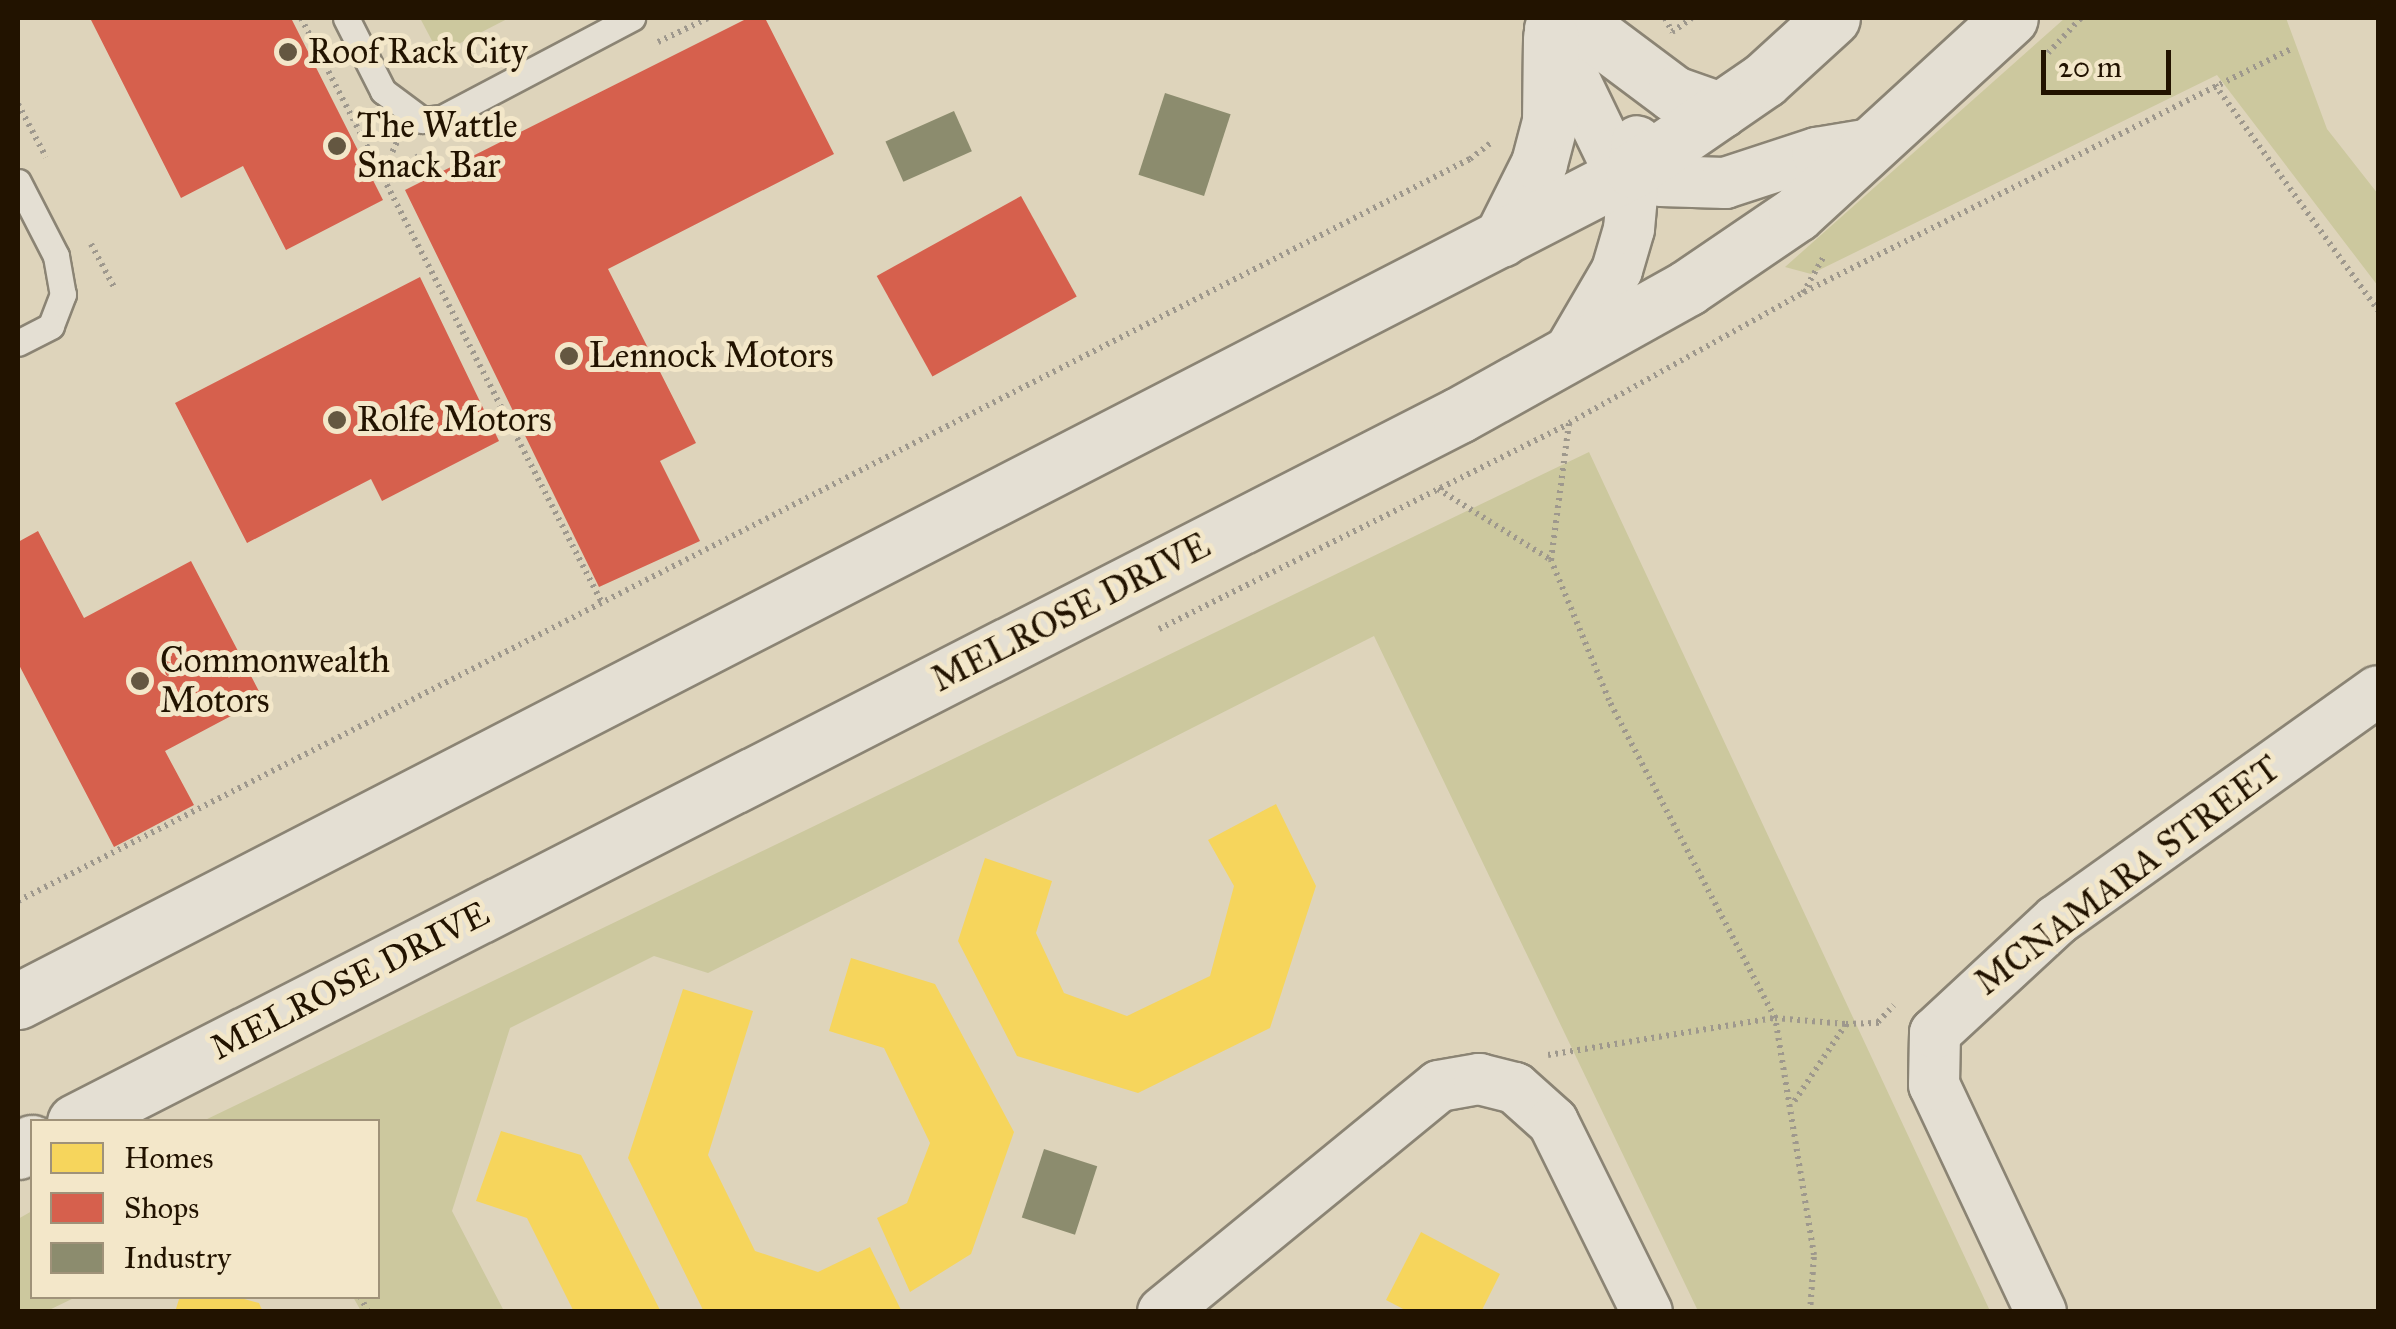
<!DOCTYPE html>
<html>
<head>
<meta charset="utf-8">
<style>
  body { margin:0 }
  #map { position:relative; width:2396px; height:1329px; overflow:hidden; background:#ded4bb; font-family:"IM FELL Great Primer",serif }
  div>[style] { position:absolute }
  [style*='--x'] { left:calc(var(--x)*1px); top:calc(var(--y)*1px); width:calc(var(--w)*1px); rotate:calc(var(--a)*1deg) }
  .green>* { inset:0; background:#ccc89e }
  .homes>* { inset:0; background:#f6d55c }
  .shops>* { inset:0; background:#d6604d; transform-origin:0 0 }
  .industry>* { inset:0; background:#8c8c6e; transform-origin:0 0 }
  .path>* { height:6px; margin-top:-3px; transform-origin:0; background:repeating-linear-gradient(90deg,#9e988d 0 2.5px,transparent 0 7.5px) }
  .roads { filter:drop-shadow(2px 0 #8b8474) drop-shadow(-2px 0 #8b8474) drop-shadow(0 2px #8b8474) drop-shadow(0 -2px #8b8474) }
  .lane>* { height:25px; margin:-12.5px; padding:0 12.5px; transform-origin:12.5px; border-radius:12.5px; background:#e4dfd3 }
  .street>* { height:50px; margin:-25px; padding:0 25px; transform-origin:25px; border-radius:25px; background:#e4dfd3 }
  .secondary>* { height:55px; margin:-27.5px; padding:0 27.5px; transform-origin:27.5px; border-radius:27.5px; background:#e4dfd3 }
  .dots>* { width:28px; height:28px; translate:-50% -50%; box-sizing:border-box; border:5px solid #f3e7c9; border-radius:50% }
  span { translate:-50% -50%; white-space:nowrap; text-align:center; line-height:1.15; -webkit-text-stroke:10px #f3e7c9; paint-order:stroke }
  .poi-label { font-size:35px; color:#221300 }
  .left { translate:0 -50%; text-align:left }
  .street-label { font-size:35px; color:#221300 }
  .frame { position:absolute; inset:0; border:20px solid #221300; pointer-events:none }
  .legend { position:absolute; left:30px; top:1119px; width:350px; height:180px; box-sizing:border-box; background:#f3e7c9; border:2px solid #9f9279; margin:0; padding:12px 18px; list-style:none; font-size:30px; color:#221300 }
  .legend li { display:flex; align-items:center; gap:20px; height:50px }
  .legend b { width:50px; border:2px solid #9f9279 }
  .scale { position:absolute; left:2041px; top:50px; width:130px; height:45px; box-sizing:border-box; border:5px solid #221300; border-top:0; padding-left:12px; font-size:30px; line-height:35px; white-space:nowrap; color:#221300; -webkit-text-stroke:8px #f3e7c9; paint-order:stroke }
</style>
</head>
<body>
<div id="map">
  <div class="green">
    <i style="clip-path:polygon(420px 18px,509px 18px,439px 54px)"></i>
    <i style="clip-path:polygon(2065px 18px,2286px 18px,2327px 129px,2378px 194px,2378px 286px,2217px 75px,1811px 274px,1785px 267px)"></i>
    <i style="clip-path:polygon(1589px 452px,1990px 1311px,1698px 1311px,1374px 636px,708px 973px,654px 956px,510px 1028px,452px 1211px,504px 1311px,361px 1311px,353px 1297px,378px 1296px,378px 1122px,203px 1121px)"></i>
    <i style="clip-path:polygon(32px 1211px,32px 1296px,76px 1297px,47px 1311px,18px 1311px,18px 1219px)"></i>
  </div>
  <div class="homes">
    <i style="clip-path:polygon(1276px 804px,1316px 886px,1270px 1028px,1138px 1093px,1017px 1056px,958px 941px,985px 858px,1052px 881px,1036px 933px,1064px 993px,1127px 1016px,1210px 976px,1234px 886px,1208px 840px)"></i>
    <i style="clip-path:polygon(851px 958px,935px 984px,1014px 1132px,971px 1254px,910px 1292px,877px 1218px,907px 1203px,930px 1143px,884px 1048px,829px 1031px)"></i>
    <i style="clip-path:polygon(683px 989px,753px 1011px,708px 1155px,755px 1251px,818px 1272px,870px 1247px,902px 1312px,704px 1312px,628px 1158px)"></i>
    <i style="clip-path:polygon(501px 1131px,581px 1155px,661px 1312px,574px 1312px,527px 1218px,476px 1201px)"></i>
    <i style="clip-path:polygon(1421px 1232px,1500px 1274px,1481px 1312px,1409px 1312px,1386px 1300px)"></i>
    <i style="clip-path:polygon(180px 1296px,233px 1296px,259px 1303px,263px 1312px,175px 1312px)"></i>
  </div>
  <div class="shops">
    <i style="clip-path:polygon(90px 18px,291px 18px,383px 200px,286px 250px,243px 166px,181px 198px)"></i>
    <i style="clip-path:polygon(748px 18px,765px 18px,834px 154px,608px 269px,696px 443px,660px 461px,700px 541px,599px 587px,405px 190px)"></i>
    <i style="left:1021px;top:196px;width:115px;height:165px;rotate:61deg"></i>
    <i style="clip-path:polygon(420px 277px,499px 441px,382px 501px,371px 479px,247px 543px,175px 403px)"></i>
    <i style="clip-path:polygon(38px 531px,84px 618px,191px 561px,263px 699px,165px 751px,194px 805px,114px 847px,18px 663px,18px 542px)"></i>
  </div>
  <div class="industry">
    <i style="left:1165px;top:93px;width:69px;height:86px;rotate:18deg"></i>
    <i style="left:954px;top:111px;width:44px;height:75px;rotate:66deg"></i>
    <i style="left:1044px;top:1149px;width:56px;height:72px;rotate:18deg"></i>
  </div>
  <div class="path">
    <i style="--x:301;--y:18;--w:658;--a:62.77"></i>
    <i style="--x:1665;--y:18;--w:16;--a:63"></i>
    <i style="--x:1672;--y:32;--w:24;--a:-35"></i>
    <i style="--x:658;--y:42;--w:55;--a:-25.6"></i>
    <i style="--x:2048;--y:53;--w:48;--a:-46.7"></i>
    <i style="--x:2215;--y:85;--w:278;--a:54.1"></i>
    <i style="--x:18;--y:104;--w:60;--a:62.2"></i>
    <i style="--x:383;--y:172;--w:33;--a:-65"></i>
    <i style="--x:382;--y:174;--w:43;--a:-26"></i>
    <i style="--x:91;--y:244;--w:49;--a:61.9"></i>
    <i style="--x:1804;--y:292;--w:546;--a:-26.52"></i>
    <i style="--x:1438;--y:489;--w:133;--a:32.1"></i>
    <i style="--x:1159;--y:629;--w:457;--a:-26.6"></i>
    <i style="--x:18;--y:901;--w:1631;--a:-27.07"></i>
    <i style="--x:1470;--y:159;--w:28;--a:-38"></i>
    <i style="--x:1878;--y:1022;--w:23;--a:-47"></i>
    <i style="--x:1846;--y:1024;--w:34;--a:-2"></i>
    <i style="--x:1548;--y:1055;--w:230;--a:-9.3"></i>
    <i style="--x:1775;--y:1018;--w:71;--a:4.8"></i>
    <i style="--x:1846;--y:1024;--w:97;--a:123.7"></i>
    <i style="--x:360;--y:1296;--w:18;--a:63"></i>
    <i style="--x:1810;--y:1312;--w:57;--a:-86"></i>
    <i style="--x:1814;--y:1255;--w:240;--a:-99.3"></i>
    <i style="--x:1775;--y:1018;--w:359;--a:-117.6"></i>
    <i style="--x:1609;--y:700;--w:152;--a:-112.5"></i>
    <i style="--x:1551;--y:560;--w:138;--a:-82.5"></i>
    <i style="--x:1569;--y:423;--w:268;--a:-29.1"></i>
    <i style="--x:1803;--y:293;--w:43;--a:-60.4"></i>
  </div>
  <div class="roads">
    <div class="lane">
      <i style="--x:346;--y:18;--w:82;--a:63.1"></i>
      <i style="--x:383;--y:91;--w:49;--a:36.6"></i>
      <i style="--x:422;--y:120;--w:20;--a:-6"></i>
      <i style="--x:442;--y:118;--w:215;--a:-27.8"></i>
      <i style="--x:18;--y:182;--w:83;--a:62.8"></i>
      <i style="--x:56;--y:256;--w:39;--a:80"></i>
      <i style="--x:63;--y:294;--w:34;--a:111"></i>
      <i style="--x:51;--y:326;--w:37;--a:153"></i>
    </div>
    <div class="street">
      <i style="--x:1550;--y:29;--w:140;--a:64.2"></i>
      <i style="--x:1611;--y:155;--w:56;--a:27.5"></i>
      <i style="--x:1661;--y:181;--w:64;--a:1.8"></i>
      <i style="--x:1725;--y:183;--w:97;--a:-18.1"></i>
      <i style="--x:1817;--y:153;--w:61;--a:-9.5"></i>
      <i style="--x:1568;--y:354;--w:97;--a:-59.7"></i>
      <i style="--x:1617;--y:270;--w:43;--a:-73.7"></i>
      <i style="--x:1629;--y:229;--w:88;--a:-84.8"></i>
      <i style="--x:1163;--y:1312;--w:357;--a:-39.3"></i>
      <i style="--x:1439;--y:1086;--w:41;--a:-9.9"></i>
      <i style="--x:1479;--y:1079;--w:37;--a:14"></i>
      <i style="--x:1515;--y:1088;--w:51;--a:41.8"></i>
      <i style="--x:1553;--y:1122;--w:212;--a:63.7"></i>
      <i style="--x:2041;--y:1312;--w:251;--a:-115.2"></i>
      <i style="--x:1934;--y:1085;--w:52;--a:-88.9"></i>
      <i style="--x:1935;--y:1033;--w:166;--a:-42.8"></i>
      <i style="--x:2057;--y:920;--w:394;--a:-35.5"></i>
    </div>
    <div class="secondary">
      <i style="--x:1575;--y:20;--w:124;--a:36.8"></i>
      <i style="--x:1674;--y:94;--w:49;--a:19.2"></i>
      <i style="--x:1501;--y:239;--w:85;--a:-63.4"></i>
      <i style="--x:1539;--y:163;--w:43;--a:-75.3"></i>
      <i style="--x:1550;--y:121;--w:84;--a:-89.3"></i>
      <i style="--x:18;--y:1001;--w:1816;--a:-27.23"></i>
      <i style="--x:1633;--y:170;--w:159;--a:-34.5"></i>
      <i style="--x:1764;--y:80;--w:92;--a:-42.4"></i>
      <i style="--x:75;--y:1122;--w:1554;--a:-27.06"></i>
      <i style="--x:1459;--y:415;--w:261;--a:-29.1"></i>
      <i style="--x:1687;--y:288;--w:132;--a:-34.2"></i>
      <i style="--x:1796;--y:214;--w:290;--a:-42.5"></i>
      <i style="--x:18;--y:1151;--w:16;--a:-30"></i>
    </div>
  </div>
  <div class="dots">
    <i style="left:288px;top:52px;background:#645741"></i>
    <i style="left:337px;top:146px;background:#645741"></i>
    <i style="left:569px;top:356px;background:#645741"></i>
    <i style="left:337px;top:420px;background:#645741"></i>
    <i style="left:140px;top:681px;background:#645741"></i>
  </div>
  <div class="poi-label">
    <span class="left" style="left:308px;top:52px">Roof Rack City</span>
    <span class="left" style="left:357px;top:146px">The Wattle<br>Snack Bar</span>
    <span class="left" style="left:589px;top:356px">Lennock Motors</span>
    <span class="left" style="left:357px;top:420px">Rolfe Motors</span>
    <span class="left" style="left:160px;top:681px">Commonwealth<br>Motors</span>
  </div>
  <div class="street-label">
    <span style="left:1071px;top:613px;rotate:-27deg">MELROSE DRIVE</span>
    <span style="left:2128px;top:876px;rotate:-37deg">MCNAMARA STREET</span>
    <span style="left:350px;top:981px;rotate:-27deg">MELROSE DRIVE</span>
  </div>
  <div class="frame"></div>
  <ul class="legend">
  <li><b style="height:28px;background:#f6d55c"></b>Homes</li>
  <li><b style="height:28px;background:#d6604d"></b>Shops</li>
  <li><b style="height:28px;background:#8c8c6e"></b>Industry</li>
  </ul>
  <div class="scale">20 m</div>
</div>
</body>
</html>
